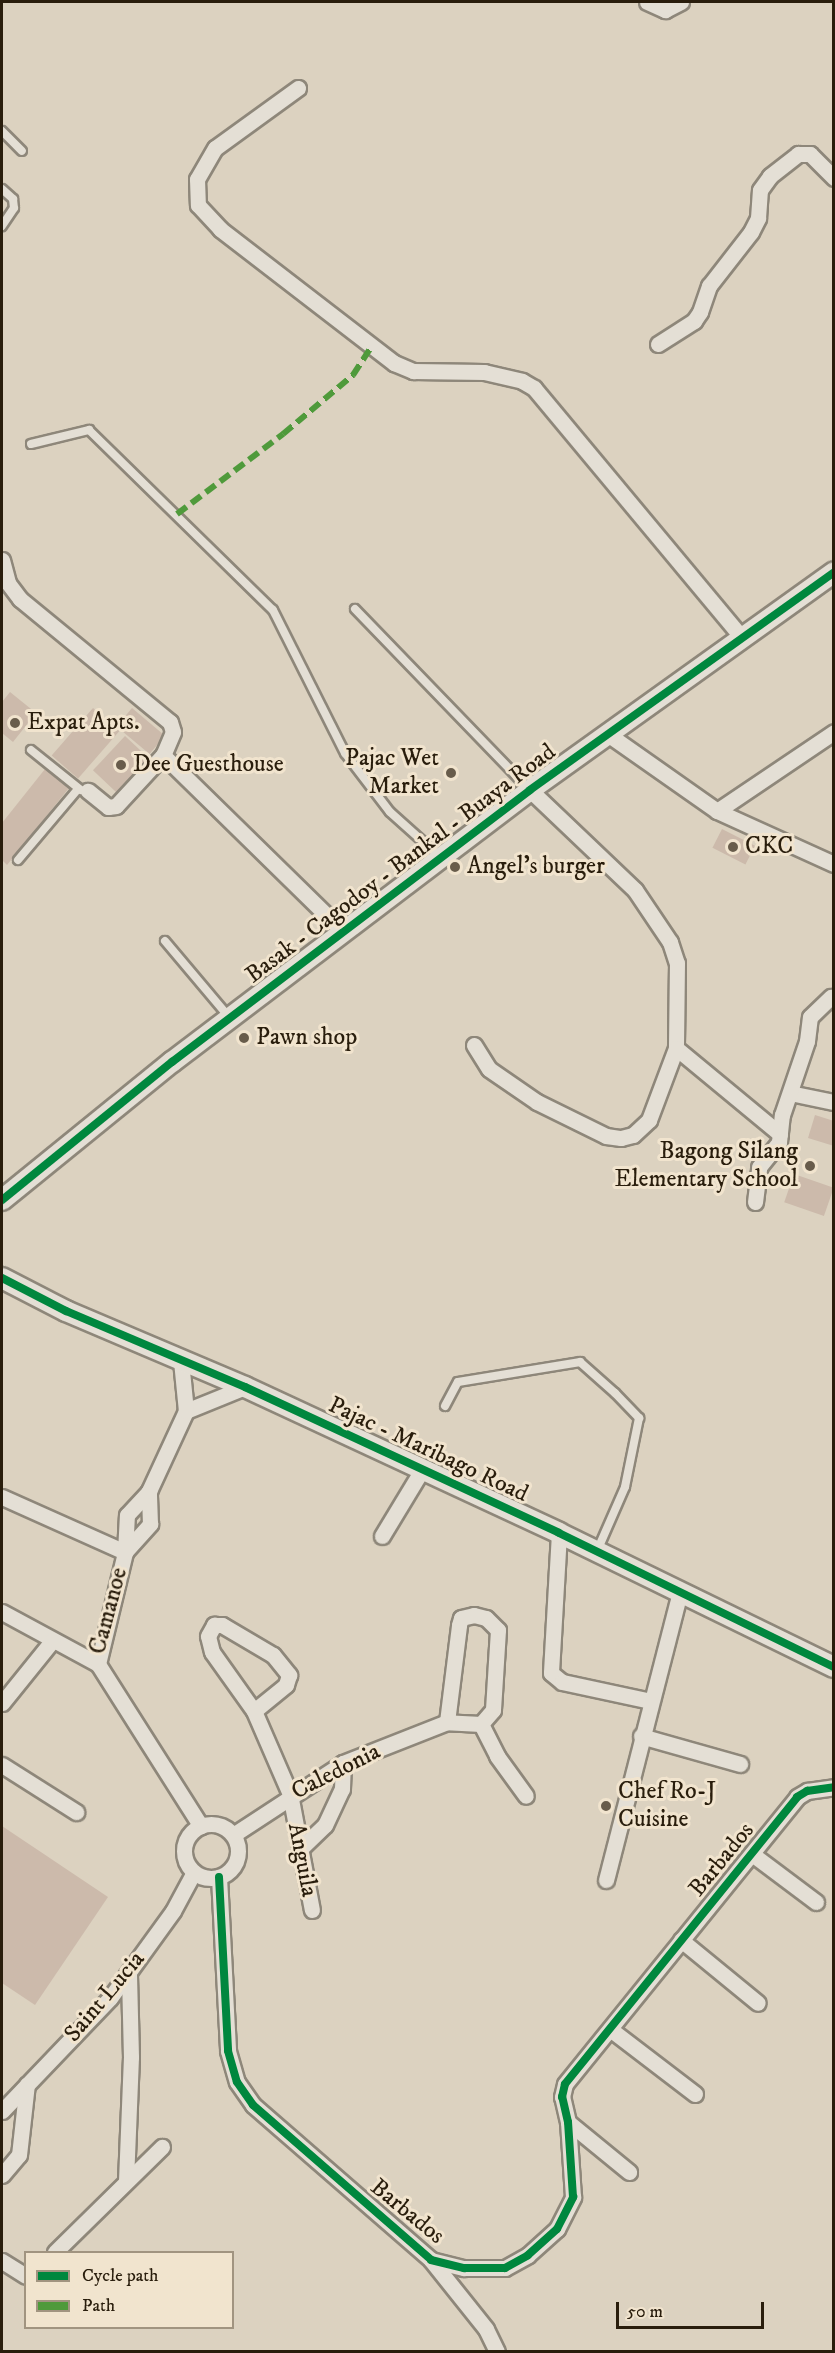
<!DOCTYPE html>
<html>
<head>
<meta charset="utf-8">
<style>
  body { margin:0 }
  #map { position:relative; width:835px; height:2353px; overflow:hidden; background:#dcd2c0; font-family:"IM FELL DW Pica",serif }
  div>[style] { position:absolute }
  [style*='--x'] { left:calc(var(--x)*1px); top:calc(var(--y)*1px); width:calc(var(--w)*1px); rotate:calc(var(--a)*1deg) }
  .building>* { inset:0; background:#ccbaab; transform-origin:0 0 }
  .roads { filter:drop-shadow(2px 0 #8e877a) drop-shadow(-2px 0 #8e877a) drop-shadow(0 2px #8e877a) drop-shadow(0 -2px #8e877a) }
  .service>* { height:8px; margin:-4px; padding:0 4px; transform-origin:4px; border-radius:4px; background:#e4dfd5 }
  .minor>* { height:15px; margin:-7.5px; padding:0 7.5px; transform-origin:7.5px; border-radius:7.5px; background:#e4dfd5 }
  .minor>.ring { margin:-7.5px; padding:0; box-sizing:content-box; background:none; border:15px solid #e4dfd5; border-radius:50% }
  .tertiary>* { height:20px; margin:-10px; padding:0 10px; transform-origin:10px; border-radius:10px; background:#e4dfd5 }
  .quiet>* { height:6px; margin-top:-3px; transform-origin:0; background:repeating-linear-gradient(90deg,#4f9a3b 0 12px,transparent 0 18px) }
  .cycleway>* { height:8px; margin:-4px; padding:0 4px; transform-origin:4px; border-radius:4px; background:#00873e }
  .dots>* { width:16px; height:16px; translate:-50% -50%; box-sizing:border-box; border:3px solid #f1e4ce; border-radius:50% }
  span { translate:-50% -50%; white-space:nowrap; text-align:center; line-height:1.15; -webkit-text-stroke:6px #f1e4ce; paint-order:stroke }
  .poi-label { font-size:24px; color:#291d0c }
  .left { translate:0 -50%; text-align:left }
  .right { translate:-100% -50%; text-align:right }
  .street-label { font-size:24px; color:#291d0c }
  .frame { position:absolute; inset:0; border:3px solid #291d0c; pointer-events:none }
  .legend { position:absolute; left:24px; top:2251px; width:210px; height:78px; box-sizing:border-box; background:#f1e4ce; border:2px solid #a19480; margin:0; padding:8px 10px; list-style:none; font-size:18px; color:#291d0c }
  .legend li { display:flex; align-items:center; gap:12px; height:30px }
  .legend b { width:30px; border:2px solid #a19480 }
  .scale { position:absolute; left:616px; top:2302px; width:148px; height:27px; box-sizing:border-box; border:3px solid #291d0c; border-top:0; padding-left:8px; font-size:18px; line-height:21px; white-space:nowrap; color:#291d0c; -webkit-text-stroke:4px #f1e4ce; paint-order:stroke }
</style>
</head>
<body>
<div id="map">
  <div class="building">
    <i style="clip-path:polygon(10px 692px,36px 713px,13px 742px,2px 733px,2px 702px)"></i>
    <i style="left:93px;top:708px;width:35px;height:63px;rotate:41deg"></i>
    <i style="left:132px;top:708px;width:43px;height:24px;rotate:40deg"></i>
    <i style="left:125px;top:736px;width:33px;height:47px;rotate:43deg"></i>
    <i style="clip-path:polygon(45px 769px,69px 788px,7px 865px,2px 860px,2px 823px)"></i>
    <i style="left:722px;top:829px;width:37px;height:21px;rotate:27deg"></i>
    <i style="clip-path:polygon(815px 1115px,834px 1121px,834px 1146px,808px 1138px)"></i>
    <i style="left:794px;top:1174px;width:42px;height:30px;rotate:19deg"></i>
    <i style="clip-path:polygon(2px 1826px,108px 1897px,35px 2005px,2px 1983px)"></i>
  </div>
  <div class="roads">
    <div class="service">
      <i style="--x:2;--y:131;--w:28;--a:45"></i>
      <i style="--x:2;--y:189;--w:15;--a:42"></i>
      <i style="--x:13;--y:199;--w:9;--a:84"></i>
      <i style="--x:14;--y:208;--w:22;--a:124"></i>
      <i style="--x:31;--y:444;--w:60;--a:-13.6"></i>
      <i style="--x:89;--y:430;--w:257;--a:44.4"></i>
      <i style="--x:273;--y:610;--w:160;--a:63.3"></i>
      <i style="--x:345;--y:753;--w:74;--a:52.7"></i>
      <i style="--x:390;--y:812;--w:66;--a:41.9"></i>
      <i style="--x:355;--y:609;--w:250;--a:46"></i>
      <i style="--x:31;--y:750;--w:64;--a:38.7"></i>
      <i style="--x:18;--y:860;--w:93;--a:-49.8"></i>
      <i style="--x:165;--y:941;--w:99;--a:49.9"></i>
      <i style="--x:445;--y:1406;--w:27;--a:-62"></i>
      <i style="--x:458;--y:1382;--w:124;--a:-9.3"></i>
      <i style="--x:580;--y:1362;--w:47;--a:41.5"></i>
      <i style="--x:615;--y:1393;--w:35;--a:46"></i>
      <i style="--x:639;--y:1418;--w:70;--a:101.5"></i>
      <i style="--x:625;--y:1487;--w:70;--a:113.6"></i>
    </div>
    <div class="minor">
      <i style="--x:647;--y:2;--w:20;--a:24"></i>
      <i style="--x:665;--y:10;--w:18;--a:-27"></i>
      <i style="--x:298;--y:88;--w:102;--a:144.1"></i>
      <i style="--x:215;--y:148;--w:36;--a:120"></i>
      <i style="--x:197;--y:179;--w:26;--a:88"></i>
      <i style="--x:198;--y:205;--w:33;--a:47"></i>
      <i style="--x:220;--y:229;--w:220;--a:37.6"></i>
      <i style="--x:394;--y:363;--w:21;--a:23"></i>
      <i style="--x:413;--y:371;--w:71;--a:0.8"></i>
      <i style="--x:484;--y:372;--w:39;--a:13"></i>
      <i style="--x:522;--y:381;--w:14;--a:30"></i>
      <i style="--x:534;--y:388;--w:325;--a:50.2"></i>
      <i style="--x:658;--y:344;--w:43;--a:-32.6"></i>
      <i style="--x:694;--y:321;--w:11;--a:-56"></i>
      <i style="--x:700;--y:312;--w:28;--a:-71"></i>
      <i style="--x:709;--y:286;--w:68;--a:-52.1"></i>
      <i style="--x:751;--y:232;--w:16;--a:-63"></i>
      <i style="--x:758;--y:218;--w:28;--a:-86"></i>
      <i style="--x:760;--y:190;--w:17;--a:-54"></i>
      <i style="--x:770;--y:176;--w:36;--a:-38"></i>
      <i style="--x:798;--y:154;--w:12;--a:0"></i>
      <i style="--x:810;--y:154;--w:34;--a:45"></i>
      <i style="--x:2;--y:560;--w:24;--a:75"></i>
      <i style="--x:8;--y:583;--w:20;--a:53"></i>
      <i style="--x:20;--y:599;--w:194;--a:39.4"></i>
      <i style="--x:170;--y:722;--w:10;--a:73"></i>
      <i style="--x:173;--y:732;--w:25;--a:113"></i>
      <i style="--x:163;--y:755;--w:69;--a:132.7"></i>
      <i style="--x:116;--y:806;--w:8;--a:173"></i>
      <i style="--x:108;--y:807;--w:26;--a:-141"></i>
      <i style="--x:609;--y:735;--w:132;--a:35.1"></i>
      <i style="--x:717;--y:811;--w:128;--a:24.4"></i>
      <i style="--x:163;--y:755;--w:252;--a:44.4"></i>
      <i style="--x:530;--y:790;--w:145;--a:43.6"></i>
      <i style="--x:635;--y:890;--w:63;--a:56.1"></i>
      <i style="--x:670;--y:942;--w:22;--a:72"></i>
      <i style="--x:677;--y:963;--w:85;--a:90.7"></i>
      <i style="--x:676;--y:1048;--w:135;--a:39.6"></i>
      <i style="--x:717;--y:811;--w:141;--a:-34"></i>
      <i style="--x:474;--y:1045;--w:28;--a:58"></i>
      <i style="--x:489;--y:1069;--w:58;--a:34.5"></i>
      <i style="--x:537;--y:1102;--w:77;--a:26.2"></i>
      <i style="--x:606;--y:1136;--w:15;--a:8"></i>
      <i style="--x:621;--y:1138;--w:12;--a:-14"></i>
      <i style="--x:633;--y:1135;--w:22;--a:-43"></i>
      <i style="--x:649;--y:1120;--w:77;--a:-69.4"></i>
      <i style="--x:790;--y:1093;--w:45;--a:11.6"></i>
      <i style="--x:755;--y:1202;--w:35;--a:-83"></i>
      <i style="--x:759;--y:1167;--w:32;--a:-51"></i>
      <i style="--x:779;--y:1142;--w:27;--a:-84"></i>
      <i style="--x:782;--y:1115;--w:78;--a:-71.3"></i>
      <i style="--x:807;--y:1041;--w:24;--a:-83"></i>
      <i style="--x:810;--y:1017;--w:29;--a:-44"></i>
      <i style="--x:186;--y:1411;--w:64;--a:-22.1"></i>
      <i style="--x:2;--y:1497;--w:135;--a:24.1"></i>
      <i style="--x:559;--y:1533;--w:140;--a:93.3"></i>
      <i style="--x:551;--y:1673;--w:14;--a:39"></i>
      <i style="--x:562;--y:1682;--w:91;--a:12.1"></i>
      <i style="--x:382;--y:1536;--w:77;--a:-58.8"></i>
      <i style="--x:125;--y:1552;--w:38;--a:-48"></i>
      <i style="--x:150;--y:1524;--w:33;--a:-92"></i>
      <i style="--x:2;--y:1612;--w:109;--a:28.4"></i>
      <i style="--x:474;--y:1615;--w:12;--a:14"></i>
      <i style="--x:486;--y:1618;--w:17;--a:45"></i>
      <i style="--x:498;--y:1630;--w:80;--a:93.6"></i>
      <i style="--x:493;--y:1710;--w:18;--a:131"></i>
      <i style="--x:481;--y:1724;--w:34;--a:-177"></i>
      <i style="--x:447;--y:1722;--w:98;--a:-82.9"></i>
      <i style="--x:459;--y:1625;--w:7;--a:-74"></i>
      <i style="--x:461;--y:1618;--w:13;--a:-13"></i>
      <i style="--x:214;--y:1625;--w:8;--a:0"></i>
      <i style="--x:222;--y:1625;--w:59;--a:30.5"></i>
      <i style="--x:273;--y:1655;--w:26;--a:51"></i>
      <i style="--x:289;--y:1675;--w:10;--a:107"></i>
      <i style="--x:286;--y:1685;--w:41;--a:140.9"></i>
      <i style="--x:254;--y:1711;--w:72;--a:-125.4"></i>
      <i style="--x:212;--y:1652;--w:16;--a:-104"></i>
      <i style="--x:208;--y:1636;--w:13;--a:-61"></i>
      <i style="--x:98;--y:1664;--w:115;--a:-76.4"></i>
      <i style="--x:125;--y:1552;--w:37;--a:-87"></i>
      <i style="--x:127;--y:1515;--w:33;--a:-47"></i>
      <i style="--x:149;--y:1491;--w:88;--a:-65.2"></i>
      <i style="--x:186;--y:1411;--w:50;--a:-95.7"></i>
      <i style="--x:98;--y:1664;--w:192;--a:57.6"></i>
      <i style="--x:2;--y:1703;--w:80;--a:-51.1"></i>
      <i style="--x:254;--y:1711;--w:90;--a:66.6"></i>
      <i style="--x:290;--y:1794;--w:118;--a:79.3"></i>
      <i style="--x:481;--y:1724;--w:36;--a:63"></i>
      <i style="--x:497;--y:1756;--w:49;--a:54.1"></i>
      <i style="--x:641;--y:1736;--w:103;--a:15.8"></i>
      <i style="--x:2;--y:1765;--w:88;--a:32.4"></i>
      <i class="ring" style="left:184px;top:1824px;width:39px;height:39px"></i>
      <i style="--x:233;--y:1835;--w:131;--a:-33.2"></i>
      <i style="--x:343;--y:1763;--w:112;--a:-21.5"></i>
      <i style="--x:299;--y:1850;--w:36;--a:-44"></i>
      <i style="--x:325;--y:1825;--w:40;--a:-65"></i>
      <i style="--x:342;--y:1789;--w:26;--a:-88"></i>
      <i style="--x:752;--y:1854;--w:80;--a:36.9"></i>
      <i style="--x:219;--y:1877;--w:174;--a:87"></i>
      <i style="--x:228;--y:2051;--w:32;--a:74"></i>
      <i style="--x:237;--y:2082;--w:28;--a:55"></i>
      <i style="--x:253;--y:2105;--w:236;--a:41"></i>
      <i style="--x:431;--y:2260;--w:34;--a:14"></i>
      <i style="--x:464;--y:2268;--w:41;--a:0"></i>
      <i style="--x:505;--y:2268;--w:26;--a:-29"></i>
      <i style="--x:528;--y:2255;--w:39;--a:-42"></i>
      <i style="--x:557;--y:2229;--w:36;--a:-63"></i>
      <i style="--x:573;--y:2197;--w:75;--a:-93.8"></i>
      <i style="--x:568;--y:2122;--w:26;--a:-103"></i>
      <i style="--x:562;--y:2097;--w:13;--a:-77"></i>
      <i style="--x:565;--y:2084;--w:369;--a:-51"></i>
      <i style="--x:797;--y:1797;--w:12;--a:-31"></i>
      <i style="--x:807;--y:1791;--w:27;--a:-8"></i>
      <i style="--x:606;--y:1880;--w:297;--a:-75.6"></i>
      <i style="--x:681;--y:1940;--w:99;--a:39.3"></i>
      <i style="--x:610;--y:2029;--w:107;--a:37.4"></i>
      <i style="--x:2;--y:2111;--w:156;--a:-46.3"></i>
      <i style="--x:110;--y:1998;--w:107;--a:-54.1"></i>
      <i style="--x:173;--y:1911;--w:44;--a:-61.7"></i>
      <i style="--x:568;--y:2122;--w:79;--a:39.3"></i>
      <i style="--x:2;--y:2175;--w:26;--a:-50"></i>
      <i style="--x:19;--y:2155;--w:71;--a:-83.6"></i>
      <i style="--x:126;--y:2181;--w:124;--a:-87.7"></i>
      <i style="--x:131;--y:2057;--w:83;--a:-91.4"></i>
      <i style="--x:55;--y:2252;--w:150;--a:-44.5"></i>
      <i style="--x:431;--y:2260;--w:88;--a:51.4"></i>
      <i style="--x:486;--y:2329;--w:25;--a:64"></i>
      <i style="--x:2;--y:2261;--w:28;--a:32"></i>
    </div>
    <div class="tertiary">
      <i style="--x:2;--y:1200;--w:219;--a:-39.1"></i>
      <i style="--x:172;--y:1062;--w:450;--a:-37.2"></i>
      <i style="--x:530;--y:790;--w:374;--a:-35.6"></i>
      <i style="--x:2;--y:1278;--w:72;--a:27.3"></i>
      <i style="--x:66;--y:1311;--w:194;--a:23"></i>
      <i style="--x:245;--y:1387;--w:346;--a:24.9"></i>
      <i style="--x:559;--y:1533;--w:306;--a:26"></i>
    </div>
  </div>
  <div class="quiet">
    <i style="--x:177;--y:514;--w:133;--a:-37"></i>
    <i style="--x:283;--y:434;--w:92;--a:-40.1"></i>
    <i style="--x:353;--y:375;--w:33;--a:-57"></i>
  </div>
  <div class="cycleway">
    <i style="--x:2;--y:1200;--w:219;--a:-39.1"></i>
    <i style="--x:172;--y:1062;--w:450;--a:-37.2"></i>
    <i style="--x:530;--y:790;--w:374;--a:-35.6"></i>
    <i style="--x:2;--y:1278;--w:72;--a:27.3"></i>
    <i style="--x:66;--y:1311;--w:194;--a:23"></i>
    <i style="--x:245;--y:1387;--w:346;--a:24.9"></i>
    <i style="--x:559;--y:1533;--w:306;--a:26"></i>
    <i style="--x:219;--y:1877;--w:174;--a:87"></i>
    <i style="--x:228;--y:2051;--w:32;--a:74"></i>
    <i style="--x:237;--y:2082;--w:28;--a:55"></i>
    <i style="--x:253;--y:2105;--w:236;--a:41"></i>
    <i style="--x:431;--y:2260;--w:34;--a:14"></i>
    <i style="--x:464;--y:2268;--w:41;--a:0"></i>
    <i style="--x:505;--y:2268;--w:26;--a:-29"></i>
    <i style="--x:528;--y:2255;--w:39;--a:-42"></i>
    <i style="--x:557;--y:2229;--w:36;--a:-63"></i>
    <i style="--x:573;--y:2197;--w:75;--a:-93.8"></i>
    <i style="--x:568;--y:2122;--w:26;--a:-103"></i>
    <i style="--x:562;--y:2097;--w:13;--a:-77"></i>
    <i style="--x:565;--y:2084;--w:369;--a:-51"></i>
    <i style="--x:797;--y:1797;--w:12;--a:-31"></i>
    <i style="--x:807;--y:1791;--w:27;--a:-8"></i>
  </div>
  <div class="dots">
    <i style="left:15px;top:723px;background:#685c4b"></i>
    <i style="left:121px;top:765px;background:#685c4b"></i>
    <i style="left:451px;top:773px;background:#685c4b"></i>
    <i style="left:733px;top:847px;background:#685c4b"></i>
    <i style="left:455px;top:867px;background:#685c4b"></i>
    <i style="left:244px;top:1038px;background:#685c4b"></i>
    <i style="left:810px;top:1166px;background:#685c4b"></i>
    <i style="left:606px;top:1806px;background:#685c4b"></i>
  </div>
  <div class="poi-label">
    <span class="left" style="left:27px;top:723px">Expat Apts.</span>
    <span class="right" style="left:439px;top:773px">Pajac Wet<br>Market</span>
    <span class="left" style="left:133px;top:765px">Dee Guesthouse</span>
    <span class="left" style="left:745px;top:847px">CKC</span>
    <span class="left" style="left:467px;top:867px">Angel's burger</span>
    <span class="left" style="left:256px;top:1038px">Pawn shop</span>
    <span class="right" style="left:798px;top:1166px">Bagong Silang<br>Elementary School</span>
    <span class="left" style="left:618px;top:1806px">Chef Ro-J<br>Cuisine</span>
  </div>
  <div class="street-label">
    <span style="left:401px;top:864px;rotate:-37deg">Basak - Cagodoy - Bankal - Buaya Road</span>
    <span style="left:428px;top:1450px;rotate:25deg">Pajac - Maribago Road</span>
    <span style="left:109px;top:1611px;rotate:-75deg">Camanoe</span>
    <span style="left:336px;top:1772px;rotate:-27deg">Caledonia</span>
    <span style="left:302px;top:1860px;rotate:79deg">Anguila</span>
    <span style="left:722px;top:1860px;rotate:-51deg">Barbados</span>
    <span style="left:105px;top:1997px;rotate:-50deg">Saint Lucia</span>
    <span style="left:407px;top:2212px;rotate:39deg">Barbados</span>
  </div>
  <div class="frame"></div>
  <ul class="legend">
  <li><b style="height:8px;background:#00873e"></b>Cycle path</li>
  <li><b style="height:8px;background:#4f9a3b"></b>Path</li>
  </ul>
  <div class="scale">50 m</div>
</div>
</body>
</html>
